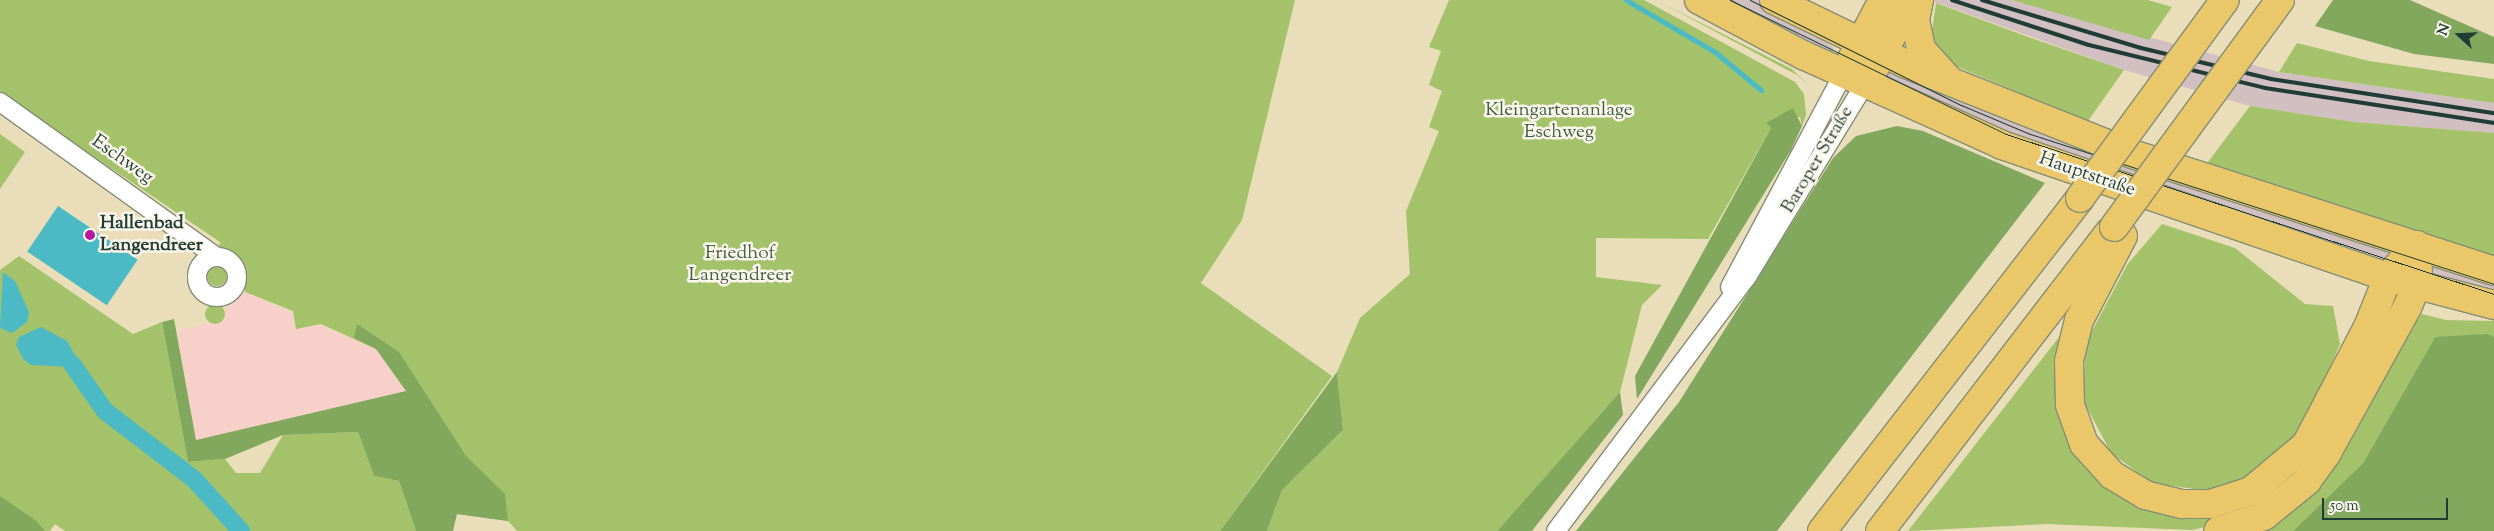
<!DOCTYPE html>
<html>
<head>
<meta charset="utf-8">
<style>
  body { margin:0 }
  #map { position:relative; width:2494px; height:531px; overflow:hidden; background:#eadeba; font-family:"Sorts Mill Goudy",serif }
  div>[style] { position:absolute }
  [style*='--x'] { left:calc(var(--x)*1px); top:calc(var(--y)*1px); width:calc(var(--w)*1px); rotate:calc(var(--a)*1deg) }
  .built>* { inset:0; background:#f7d1c9 }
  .industrial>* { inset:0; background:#d2bfc1 }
  .green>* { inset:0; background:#a3c26a }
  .round { border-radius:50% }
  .forest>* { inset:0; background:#82a85e }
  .water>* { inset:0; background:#4cbac4; transform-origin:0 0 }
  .stream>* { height:5px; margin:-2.5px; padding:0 2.5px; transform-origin:2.5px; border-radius:2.5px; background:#4cbac4 }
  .canal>* { height:18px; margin:-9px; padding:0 9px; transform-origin:9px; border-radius:9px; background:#4cbac4 }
  .roads { filter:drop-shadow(1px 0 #848e77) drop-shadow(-1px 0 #848e77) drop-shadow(0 1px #848e77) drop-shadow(0 -1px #848e77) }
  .street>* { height:18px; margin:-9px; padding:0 9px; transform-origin:9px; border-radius:9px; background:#fff }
  .street>.ring { margin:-9px; padding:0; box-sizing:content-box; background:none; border:18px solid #fff; border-radius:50% }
  .primary>* { height:28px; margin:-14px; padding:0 14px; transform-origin:14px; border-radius:14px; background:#eac769 }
  .highway>* { height:28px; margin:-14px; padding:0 14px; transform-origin:14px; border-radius:14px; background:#eac769 }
  .tram>* { height:1px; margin:-0.5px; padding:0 0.5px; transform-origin:0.5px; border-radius:0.5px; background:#1f3d34 }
  .rail>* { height:4px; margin:-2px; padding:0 2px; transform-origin:2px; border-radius:2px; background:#1f3d34 }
  .bridges { filter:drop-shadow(1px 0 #848e77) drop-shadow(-1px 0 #848e77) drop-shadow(0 1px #848e77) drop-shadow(0 -1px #848e77) }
  .highway-bridge>* { height:28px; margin:-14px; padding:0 14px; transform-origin:14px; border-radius:14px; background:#eac769 }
  .dots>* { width:14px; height:14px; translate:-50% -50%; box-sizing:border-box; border:2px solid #fbf7ec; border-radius:50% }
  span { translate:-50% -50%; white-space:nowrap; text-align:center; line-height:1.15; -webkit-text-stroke:5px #fbf7ec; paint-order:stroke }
  .park-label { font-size:19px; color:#405e42 }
  .street-label { font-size:19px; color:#1f3d34 }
  .poi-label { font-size:19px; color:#1f3d34; font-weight:700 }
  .left { translate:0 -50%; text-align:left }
  .north { position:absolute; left:2434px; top:10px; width:50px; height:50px; -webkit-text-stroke:4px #fbf7ec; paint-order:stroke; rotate:290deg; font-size:14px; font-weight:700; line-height:20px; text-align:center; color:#1f3d34 }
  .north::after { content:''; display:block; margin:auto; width:18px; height:22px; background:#1f3d34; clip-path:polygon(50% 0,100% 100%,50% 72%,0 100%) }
  .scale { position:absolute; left:2322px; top:498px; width:126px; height:22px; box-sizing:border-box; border:2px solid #1f3d34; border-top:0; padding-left:6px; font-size:15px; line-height:18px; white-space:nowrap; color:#1f3d34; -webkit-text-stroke:4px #fbf7ec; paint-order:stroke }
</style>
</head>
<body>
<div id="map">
  <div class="built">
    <i style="clip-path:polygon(245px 292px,376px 349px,406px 391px,196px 440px,177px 330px,226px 320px,225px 306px)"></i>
  </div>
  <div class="industrial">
    <i style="clip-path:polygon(1719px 0,1758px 0,1789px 15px,1834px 48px,1830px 53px)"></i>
    <i style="clip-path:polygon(1929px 0,2012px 0,2279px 72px,2494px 103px,2494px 133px,2354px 122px,2250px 106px,2124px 70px)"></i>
    <i style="clip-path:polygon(1892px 69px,2044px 134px,2306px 219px,2388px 248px,2387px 256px,2383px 261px,2063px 159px,1885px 79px)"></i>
    <i style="clip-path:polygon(2433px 263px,2494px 280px,2494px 299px,2437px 283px,2428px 269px)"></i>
  </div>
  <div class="green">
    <i style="clip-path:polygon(0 0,1295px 0,1242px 220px,1201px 283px,1332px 376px,1220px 531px,517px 531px,508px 521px,457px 514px,466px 456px,376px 349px,321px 324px,296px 329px,293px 311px,245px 292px,244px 266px,218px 251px,220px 242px,0 93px)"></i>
    <i style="clip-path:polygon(1449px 0,1644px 0,1795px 82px,1804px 94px,1806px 115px,1802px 126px,1800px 117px,1767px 124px,1771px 128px,1708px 239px,1596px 238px,1596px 277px,1662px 285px,1642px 305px,1620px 392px,1497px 531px,1267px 531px,1282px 490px,1343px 430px,1337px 372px,1360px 318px,1410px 274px,1406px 211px,1439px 131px,1429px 127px,1442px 91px,1429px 85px,1441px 51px,1429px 47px)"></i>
    <i style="clip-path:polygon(1656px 0,1792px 69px,1810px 87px,1797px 75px)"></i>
    <i style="clip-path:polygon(2012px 0,2148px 0,2172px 7px,2149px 40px)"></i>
    <i style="clip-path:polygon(1936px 3px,2031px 38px,2124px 70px,2088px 121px,1948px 63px,1931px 37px)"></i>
    <i style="clip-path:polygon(2297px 43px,2369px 61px,2494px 79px,2494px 103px,2279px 72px)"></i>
    <i style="clip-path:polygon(2250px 106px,2354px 122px,2494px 133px,2494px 256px,2205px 166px)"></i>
    <i style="clip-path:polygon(0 134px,25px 152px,0 189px)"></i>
    <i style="clip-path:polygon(2162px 224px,2235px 248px,2305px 304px,2333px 306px,2340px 344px,2309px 416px,2286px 446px,2239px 484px,2208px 491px,2152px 483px,2111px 453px,2084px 402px,2085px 344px,2127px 265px)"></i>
    <i style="clip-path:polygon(19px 256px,133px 334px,162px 322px,188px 462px,225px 459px,236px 473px,260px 473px,283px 435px,358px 432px,374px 476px,399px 481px,416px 531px,65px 531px,55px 524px,50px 531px,43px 531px,0 503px,0 270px)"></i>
    <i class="round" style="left:207px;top:266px;width:20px;height:20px"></i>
    <i class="round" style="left:205px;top:304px;width:20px;height:20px"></i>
    <i style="clip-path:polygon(2422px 314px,2446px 320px,2494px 321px,2494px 337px,2435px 337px,2363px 463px,2293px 531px,2257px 531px,2280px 521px,2315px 493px,2341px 459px,2405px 333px)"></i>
    <i style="clip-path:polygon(2070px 323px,2092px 464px,2201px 511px,2320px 436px,2289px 488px,2230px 521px,2192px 530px,2047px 524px,1908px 531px)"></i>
  </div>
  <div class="forest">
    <i style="clip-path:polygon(2333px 0,2410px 0,2494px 37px,2494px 64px,2414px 54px,2315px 26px)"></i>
    <i style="clip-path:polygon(1793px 108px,1802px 126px,1791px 150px,1637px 399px,1635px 376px,1771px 128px,1766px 123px)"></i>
    <i style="clip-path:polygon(1897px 126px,1923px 131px,2045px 183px,1777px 531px,1576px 531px,1679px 402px,1833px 158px,1856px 136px)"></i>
    <i style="clip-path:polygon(174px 319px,196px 440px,406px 391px,376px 349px,354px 338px,357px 324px,399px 352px,466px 456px,505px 494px,508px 521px,457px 514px,453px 531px,416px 531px,399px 481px,374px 476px,358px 432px,283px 435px,225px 459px,188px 462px,162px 322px)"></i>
    <i style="clip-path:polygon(2487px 334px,2494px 337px,2494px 531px,2293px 531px,2363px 463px,2435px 337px)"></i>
    <i style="clip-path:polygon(1337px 372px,1343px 430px,1282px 490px,1267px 531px,1220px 531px)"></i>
    <i style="clip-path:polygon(1620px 392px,1623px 415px,1532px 531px,1497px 531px)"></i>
    <i style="clip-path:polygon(0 496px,35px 520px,45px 531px,0 531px)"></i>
  </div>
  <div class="water">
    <i style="left:58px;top:206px;width:96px;height:55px;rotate:34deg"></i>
    <i style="clip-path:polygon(3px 272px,15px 281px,29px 312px,27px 322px,12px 333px,0 328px)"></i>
    <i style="clip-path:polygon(41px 327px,67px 341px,78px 361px,72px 367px,31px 365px,24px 360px,16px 345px,19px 337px)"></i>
  </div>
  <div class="stream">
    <i style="--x:1626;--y:0;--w:103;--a:30.3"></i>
    <i style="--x:1715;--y:52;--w:60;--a:39.6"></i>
  </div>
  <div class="canal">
    <i style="--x:72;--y:364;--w:57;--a:54.9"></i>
    <i style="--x:105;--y:411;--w:112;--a:37.4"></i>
    <i style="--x:194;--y:479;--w:70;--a:47.9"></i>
  </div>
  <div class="roads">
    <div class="street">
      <i style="--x:0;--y:102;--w:264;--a:35.6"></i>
      <i class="ring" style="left:197px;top:257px;width:22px;height:22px"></i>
      <i style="--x:1730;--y:287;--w:242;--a:-62"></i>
      <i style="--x:1556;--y:531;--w:318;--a:-53.1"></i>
      <i style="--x:1747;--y:277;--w:226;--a:-58.6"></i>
    </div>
    <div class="primary">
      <i style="--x:1699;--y:0;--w:118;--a:27.9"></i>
      <i style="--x:1803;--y:55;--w:218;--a:24.3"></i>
      <i style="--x:2002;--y:145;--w:408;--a:18.9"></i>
      <i style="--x:2388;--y:277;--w:110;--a:14.8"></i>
      <i style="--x:1774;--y:0;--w:147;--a:25.9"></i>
      <i style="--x:1906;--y:64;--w:243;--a:21.7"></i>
      <i style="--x:2132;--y:154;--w:380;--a:17.9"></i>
      <i style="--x:1919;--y:0;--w:20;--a:101"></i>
      <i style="--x:1915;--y:20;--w:30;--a:78"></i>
      <i style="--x:1921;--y:49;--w:39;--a:48"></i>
      <i style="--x:1852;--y:59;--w:67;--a:-62.3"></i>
      <i style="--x:1874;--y:69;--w:78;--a:-61.8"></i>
    </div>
    <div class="highway">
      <i style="--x:2123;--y:236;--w:95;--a:117.6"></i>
      <i style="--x:2079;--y:320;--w:42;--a:103.7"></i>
      <i style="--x:2069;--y:361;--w:44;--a:88.7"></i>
      <i style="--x:2070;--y:405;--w:41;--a:70.3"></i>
      <i style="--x:2084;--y:444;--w:42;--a:47.9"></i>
      <i style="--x:2112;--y:475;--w:39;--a:31"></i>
      <i style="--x:2145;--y:495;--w:38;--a:14"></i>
      <i style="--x:2182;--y:504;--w:28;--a:0"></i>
      <i style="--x:2210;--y:504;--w:43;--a:-17.6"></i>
      <i style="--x:2251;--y:491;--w:72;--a:-39.9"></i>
      <i style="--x:2306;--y:445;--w:133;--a:-62.3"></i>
      <i style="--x:2368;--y:327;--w:54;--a:-68.2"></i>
      <i style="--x:2388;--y:277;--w:43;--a:-47.8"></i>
      <i style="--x:2417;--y:245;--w:37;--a:88"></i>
      <i style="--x:2418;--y:282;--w:26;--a:113"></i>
      <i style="--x:2408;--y:306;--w:168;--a:118.9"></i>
      <i style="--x:2327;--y:453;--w:34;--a:126"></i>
      <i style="--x:2307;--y:481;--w:55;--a:140.9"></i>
      <i style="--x:2264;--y:516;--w:48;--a:161.9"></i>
      <i style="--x:1822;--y:531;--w:421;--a:-52.2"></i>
      <i style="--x:1880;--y:531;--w:376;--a:-52.5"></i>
    </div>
  </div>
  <div class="tram">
    <i style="--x:1730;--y:0;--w:307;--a:25.9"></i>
    <i style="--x:2006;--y:134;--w:514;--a:18.15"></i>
    <i style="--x:1750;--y:0;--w:236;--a:26.5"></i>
    <i style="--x:1961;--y:105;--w:75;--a:22.8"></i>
    <i style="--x:2030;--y:134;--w:488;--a:17.9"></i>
  </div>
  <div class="rail">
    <i style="--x:1952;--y:0;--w:144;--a:18.2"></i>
    <i style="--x:2089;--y:45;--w:181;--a:13.7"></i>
    <i style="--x:2265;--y:88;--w:232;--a:8.7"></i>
    <i style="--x:1982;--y:0;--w:166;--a:16.8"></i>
    <i style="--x:2141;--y:48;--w:134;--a:13.4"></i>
    <i style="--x:2271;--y:79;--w:226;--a:8.7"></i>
  </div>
  <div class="bridges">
    <div class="highway-bridge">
      <i style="--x:2080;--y:198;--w:245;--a:-53.8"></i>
      <i style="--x:2114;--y:227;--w:281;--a:-53.8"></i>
    </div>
  </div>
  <div class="dots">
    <i style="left:90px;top:235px;background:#b5179e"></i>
  </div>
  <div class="park-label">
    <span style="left:1559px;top:122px">Kleingartenanlage<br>Eschweg</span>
    <span style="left:740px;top:265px">Friedhof<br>Langendreer</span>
  </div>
  <div class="street-label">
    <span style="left:122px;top:160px;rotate:35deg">Eschweg</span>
    <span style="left:1818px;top:160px;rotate:-59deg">Baroper Straße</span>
    <span style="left:2087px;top:175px;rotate:19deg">Hauptstraße</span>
  </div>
  <div class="poi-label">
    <span class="left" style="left:100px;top:235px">Hallenbad<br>Langendreer</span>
  </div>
  <div class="north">N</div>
  <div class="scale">50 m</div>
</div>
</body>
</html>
